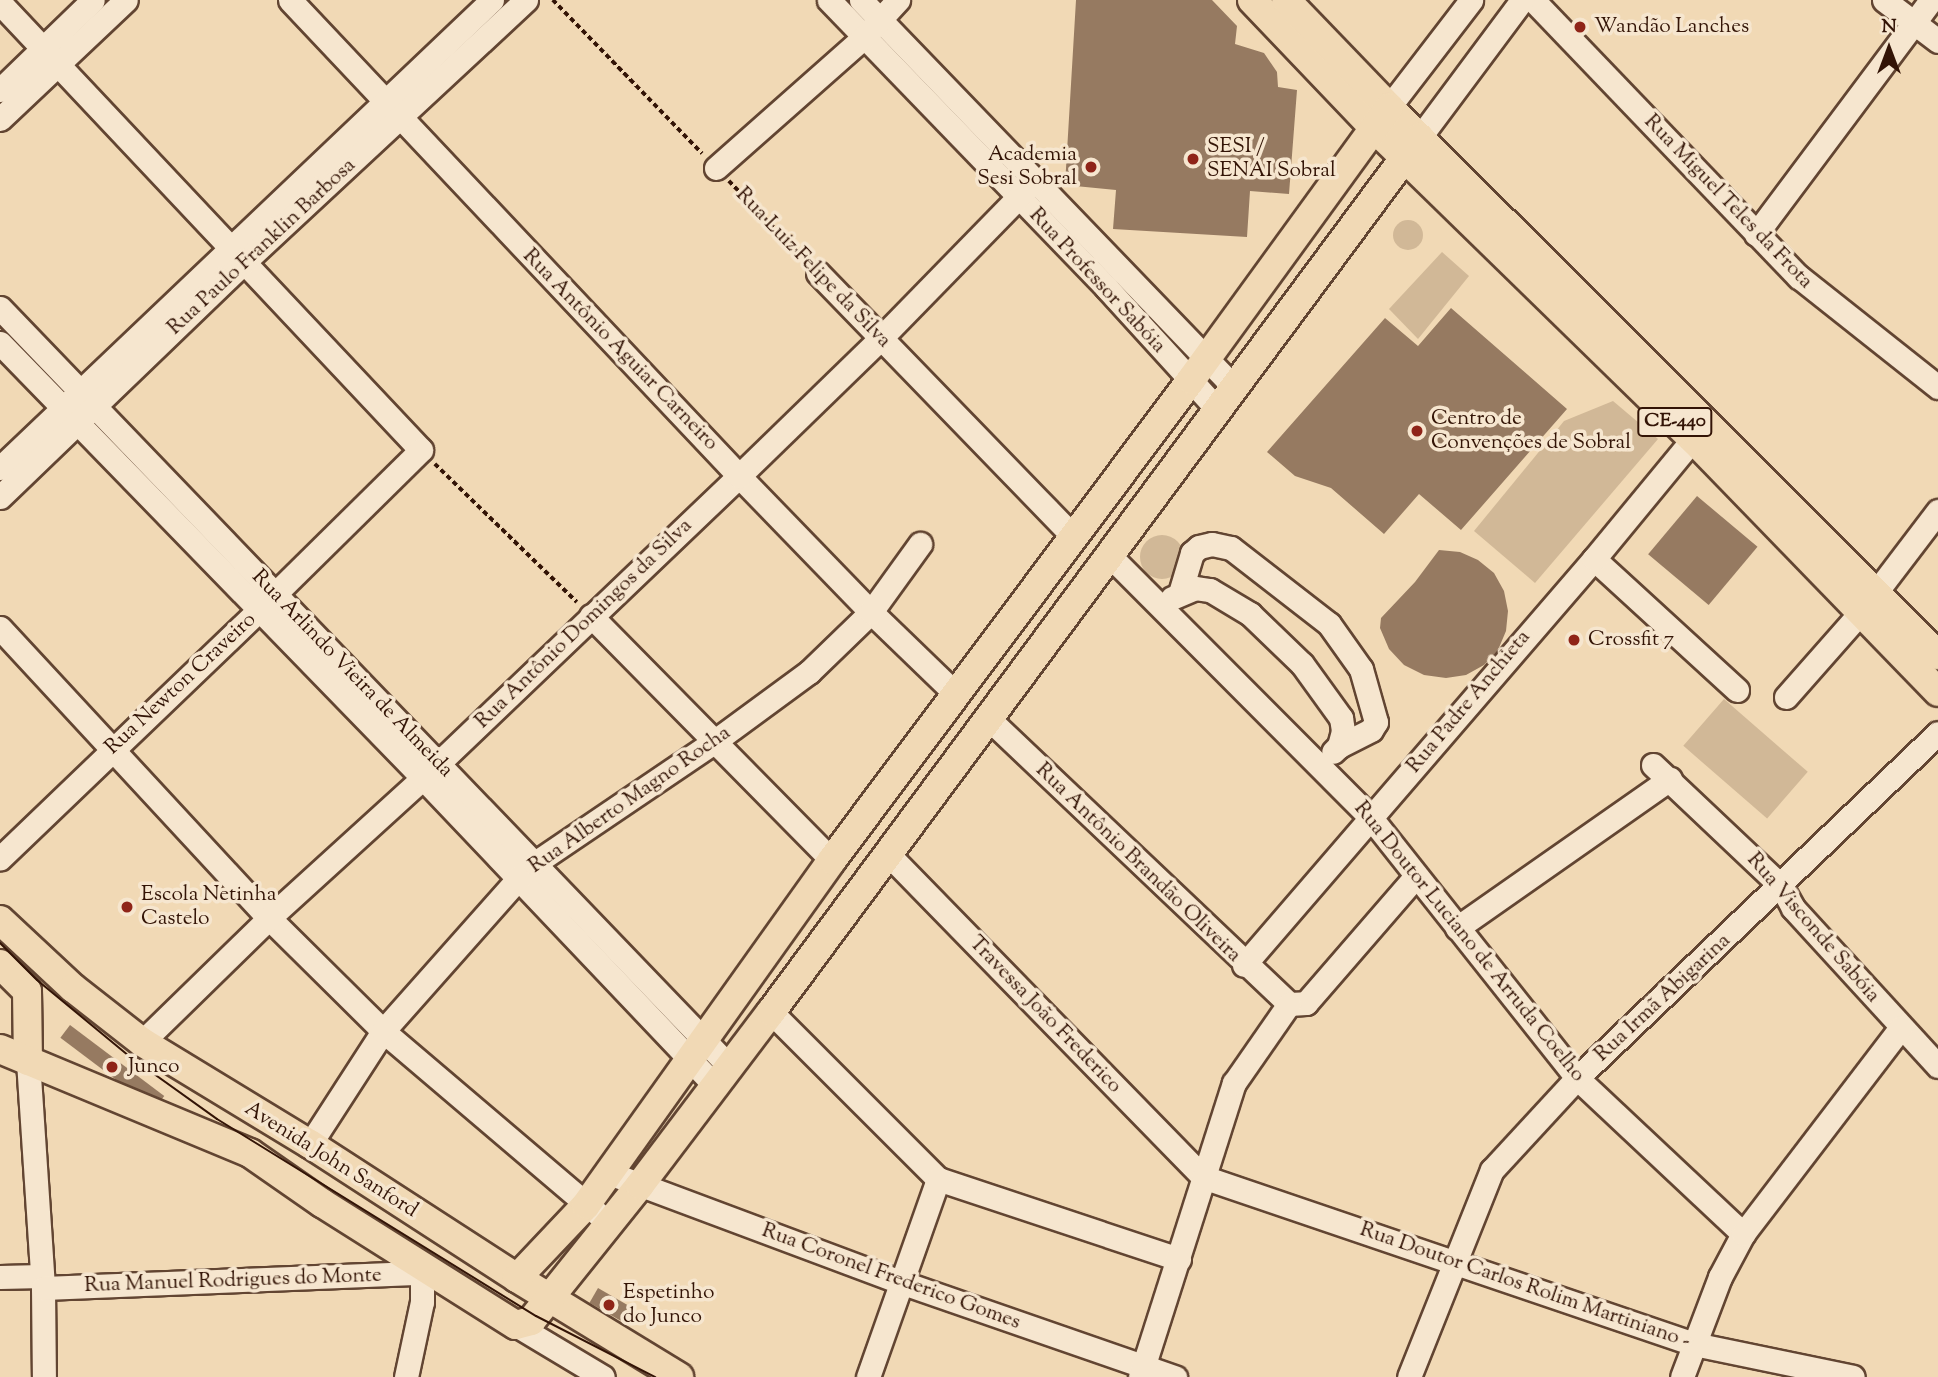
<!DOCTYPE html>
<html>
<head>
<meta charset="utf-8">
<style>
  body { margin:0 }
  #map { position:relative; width:1938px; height:1377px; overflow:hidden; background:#f1d9b5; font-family:"Sorts Mill Goudy",serif }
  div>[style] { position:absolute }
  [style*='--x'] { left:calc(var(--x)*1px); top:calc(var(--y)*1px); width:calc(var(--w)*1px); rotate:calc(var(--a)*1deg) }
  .green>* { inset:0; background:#d1b897; transform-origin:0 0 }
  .round { border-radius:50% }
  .building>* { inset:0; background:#967a61; transform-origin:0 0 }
  .path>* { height:3.5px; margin-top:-1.75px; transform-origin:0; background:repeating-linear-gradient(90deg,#331406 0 5px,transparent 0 8.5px) }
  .roads { filter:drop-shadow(2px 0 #624532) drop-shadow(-2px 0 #624532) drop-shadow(0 2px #624532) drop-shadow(0 -2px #624532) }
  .minor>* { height:23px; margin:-11.5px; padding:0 11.5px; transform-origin:11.5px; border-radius:11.5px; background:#f6e6cf }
  .major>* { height:28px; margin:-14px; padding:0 14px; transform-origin:14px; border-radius:14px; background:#f1d9b5 }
  .tram>* { height:2px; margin:-1px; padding:0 1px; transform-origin:1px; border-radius:1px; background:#331406 }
  .dots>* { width:19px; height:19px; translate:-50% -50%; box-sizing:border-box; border:4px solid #f6e6cf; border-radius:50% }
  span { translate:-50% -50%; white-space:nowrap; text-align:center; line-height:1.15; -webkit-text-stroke:7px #f6e6cf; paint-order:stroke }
  .shield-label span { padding:2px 5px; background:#f6e6cf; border:2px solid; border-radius:5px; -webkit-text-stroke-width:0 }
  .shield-label { font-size:19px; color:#331406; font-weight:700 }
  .poi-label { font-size:21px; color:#331406 }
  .left { translate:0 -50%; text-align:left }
  .right { translate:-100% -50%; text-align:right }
  .street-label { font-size:21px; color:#331406 }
  .north { position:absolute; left:1854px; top:14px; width:70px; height:70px; -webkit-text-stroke:5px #f6e6cf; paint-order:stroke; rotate:0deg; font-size:19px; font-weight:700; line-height:28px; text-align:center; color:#331406 }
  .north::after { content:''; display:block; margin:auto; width:24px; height:32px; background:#331406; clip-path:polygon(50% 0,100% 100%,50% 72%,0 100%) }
</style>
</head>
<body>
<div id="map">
  <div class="green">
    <i class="round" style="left:1393px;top:220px;width:30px;height:30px"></i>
    <i style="clip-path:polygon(1442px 252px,1469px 276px,1418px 339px,1389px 309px)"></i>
    <i style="clip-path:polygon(1613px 401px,1658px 439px,1535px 583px,1474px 531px,1564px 421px)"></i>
    <i class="round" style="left:1140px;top:535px;width:44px;height:44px"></i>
    <i style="left:1724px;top:699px;width:111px;height:62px;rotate:41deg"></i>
  </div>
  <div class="building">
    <i style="clip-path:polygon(1076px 0,1212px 0,1237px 26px,1235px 44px,1264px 53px,1277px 72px,1278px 87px,1297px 90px,1289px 194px,1250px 191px,1247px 237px,1113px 229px,1116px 190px,1065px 185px)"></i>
    <i style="clip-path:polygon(1451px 308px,1567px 409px,1461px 530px,1419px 494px,1384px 534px,1331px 488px,1295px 476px,1267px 452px,1385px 318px,1418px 346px)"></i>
    <i style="left:1697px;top:496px;width:79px;height:76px;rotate:40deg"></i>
    <i style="clip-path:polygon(1439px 550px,1460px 552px,1478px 560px,1494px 573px,1504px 591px,1508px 611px,1506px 631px,1498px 650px,1484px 665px,1466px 675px,1446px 678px,1424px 675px,1404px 665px,1389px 649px,1380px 628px,1381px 618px,1415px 582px)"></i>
    <i style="left:70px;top:1025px;width:118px;height:16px;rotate:37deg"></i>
    <i style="left:598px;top:1288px;width:36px;height:17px;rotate:30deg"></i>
  </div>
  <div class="path">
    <i style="--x:553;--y:0;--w:214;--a:45.8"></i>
    <i style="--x:729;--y:181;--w:108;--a:46.1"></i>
    <i style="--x:435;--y:464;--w:198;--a:44.2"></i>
  </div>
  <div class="roads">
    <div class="minor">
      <i style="--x:290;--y:0;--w:654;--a:46.67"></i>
      <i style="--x:739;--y:476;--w:190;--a:45.9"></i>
      <i style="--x:871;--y:612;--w:118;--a:44"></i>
      <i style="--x:829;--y:0;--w:399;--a:46"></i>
      <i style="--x:1106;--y:287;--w:165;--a:47.7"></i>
      <i style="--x:861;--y:0;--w:537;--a:46.06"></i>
      <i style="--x:1533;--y:0;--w:384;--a:46.2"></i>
      <i style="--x:1799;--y:277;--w:177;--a:38.4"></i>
      <i style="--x:1884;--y:0;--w:68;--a:37.2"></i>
      <i style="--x:0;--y:3;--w:614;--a:46.72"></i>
      <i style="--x:421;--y:450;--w:228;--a:135.4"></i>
      <i style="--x:259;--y:610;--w:359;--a:136.2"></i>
      <i style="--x:0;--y:90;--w:129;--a:-44.1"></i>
      <i style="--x:1389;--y:107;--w:135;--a:-52.5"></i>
      <i style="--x:0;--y:119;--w:173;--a:-43.4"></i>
      <i style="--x:1420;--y:137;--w:171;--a:-53.3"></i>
      <i style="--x:716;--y:168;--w:196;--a:-41.5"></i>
      <i style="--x:863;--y:38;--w:52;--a:-47.4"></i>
      <i style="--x:1756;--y:234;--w:292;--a:-53.2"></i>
      <i style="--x:818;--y:273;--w:366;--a:45.9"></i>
      <i style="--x:0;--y:308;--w:1052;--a:46.12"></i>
      <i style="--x:0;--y:343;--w:607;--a:45.8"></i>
      <i style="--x:423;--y:778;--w:424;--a:46.5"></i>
      <i style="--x:0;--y:468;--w:679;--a:-43.57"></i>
      <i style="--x:0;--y:497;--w:339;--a:-43.9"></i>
      <i style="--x:244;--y:262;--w:385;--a:-42.9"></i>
      <i style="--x:1111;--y:557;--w:368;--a:45.1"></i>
      <i style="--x:1371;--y:818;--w:332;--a:51.6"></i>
      <i style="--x:1577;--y:1078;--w:228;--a:43.2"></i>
      <i style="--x:1594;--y:559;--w:194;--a:42.5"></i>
      <i style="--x:1180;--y:593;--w:42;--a:-73.3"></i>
      <i style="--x:1192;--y:553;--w:9;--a:-41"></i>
      <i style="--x:1199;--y:547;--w:13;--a:-13"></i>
      <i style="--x:1212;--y:544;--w:19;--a:12"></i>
      <i style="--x:1231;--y:548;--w:124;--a:37.8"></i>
      <i style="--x:1329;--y:624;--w:55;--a:54.6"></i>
      <i style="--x:1361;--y:669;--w:55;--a:74.2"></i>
      <i style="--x:1376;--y:722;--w:9;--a:122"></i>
      <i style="--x:1371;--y:730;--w:36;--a:153"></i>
      <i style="--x:1172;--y:598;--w:25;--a:-23"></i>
      <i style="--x:1195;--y:588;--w:15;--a:8"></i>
      <i style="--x:1210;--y:590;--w:47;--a:31"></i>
      <i style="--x:1250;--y:614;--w:72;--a:43.9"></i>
      <i style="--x:1302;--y:664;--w:67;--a:54.2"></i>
      <i style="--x:1341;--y:718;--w:13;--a:81"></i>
      <i style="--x:1343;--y:731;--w:16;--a:105"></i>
      <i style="--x:1339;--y:746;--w:8;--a:135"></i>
      <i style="--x:591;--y:616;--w:343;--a:45.4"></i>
      <i style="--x:0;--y:628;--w:396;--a:47.2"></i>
      <i style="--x:269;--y:918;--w:161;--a:44.7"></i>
      <i style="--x:383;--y:1031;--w:284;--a:40.4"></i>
      <i style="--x:1786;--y:697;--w:113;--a:-48.6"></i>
      <i style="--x:1861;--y:612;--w:127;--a:-52.7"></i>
      <i style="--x:990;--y:720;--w:412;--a:43.5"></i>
      <i style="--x:1653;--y:765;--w:176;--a:43.4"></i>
      <i style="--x:1781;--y:886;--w:25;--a:61"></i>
      <i style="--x:1793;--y:908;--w:214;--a:47.5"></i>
      <i style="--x:887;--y:853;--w:453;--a:45.7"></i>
      <i style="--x:1203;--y:1177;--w:519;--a:18.78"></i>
      <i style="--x:1694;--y:1344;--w:162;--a:11.7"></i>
      <i style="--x:1457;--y:928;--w:260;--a:-35"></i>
      <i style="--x:1244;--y:965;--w:536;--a:-49.24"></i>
      <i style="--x:1594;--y:559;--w:156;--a:-50.5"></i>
      <i style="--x:1289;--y:1004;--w:17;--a:-3"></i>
      <i style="--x:1306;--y:1003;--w:168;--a:-49.1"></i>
      <i style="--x:771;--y:1012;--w:236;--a:45"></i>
      <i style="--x:938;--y:1179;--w:254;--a:18.4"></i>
      <i style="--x:142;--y:1042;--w:177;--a:-44.3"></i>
      <i style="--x:269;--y:918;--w:208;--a:-42.3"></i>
      <i style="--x:423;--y:778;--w:437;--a:-43.7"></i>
      <i style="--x:739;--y:476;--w:198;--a:-44.2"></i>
      <i style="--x:881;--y:338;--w:219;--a:-45.7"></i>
      <i style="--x:28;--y:1061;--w:227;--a:86.2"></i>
      <i style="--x:43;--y:1288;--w:89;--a:89.4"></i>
      <i style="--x:310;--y:1144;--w:135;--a:-57.1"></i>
      <i style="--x:383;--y:1031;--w:205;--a:-48.4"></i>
      <i style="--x:519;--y:878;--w:22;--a:-43"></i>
      <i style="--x:535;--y:863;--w:217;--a:-34.1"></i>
      <i style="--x:715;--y:741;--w:117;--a:-36.3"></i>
      <i style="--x:809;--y:672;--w:86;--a:-44.1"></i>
      <i style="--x:871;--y:612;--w:84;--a:-54.2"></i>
      <i style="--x:609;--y:1173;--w:314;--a:20.5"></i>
      <i style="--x:903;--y:1283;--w:288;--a:19.1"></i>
      <i style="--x:0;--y:1277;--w:42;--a:-1.4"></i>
      <i style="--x:43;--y:1288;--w:379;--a:-2.3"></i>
      <i style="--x:516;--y:1325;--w:101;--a:30.9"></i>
      <i style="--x:406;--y:1377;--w:77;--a:-78"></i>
      <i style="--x:422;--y:1302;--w:29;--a:-90"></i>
      <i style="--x:422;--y:1273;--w:10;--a:0"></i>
      <i style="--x:868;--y:1377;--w:210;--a:-70.5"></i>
      <i style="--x:1140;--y:1377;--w:309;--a:-72.3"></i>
      <i style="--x:1234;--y:1083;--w:96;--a:-55.2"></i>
      <i style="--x:1409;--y:1377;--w:223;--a:-68.2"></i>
      <i style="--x:1492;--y:1170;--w:125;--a:-47.3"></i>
      <i style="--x:1577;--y:1078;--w:499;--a:-43.7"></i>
      <i style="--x:1682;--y:1377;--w:107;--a:-69.2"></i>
      <i style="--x:1720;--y:1277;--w:49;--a:-61.9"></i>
      <i style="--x:1743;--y:1234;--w:260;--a:-52.6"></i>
    </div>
    <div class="major">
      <i style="--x:1252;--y:0;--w:177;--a:46.4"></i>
      <i style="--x:1374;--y:128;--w:446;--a:44.3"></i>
      <i style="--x:1693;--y:439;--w:352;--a:45.9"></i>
      <i style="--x:1286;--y:0;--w:149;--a:46.1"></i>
      <i style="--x:1389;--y:107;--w:776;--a:44.95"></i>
      <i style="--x:0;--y:920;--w:100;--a:43"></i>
      <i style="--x:73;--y:988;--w:88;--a:38"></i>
      <i style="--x:142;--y:1042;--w:197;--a:31.3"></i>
      <i style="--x:310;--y:1144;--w:247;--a:32.9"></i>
      <i style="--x:517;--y:1278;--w:190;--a:31.4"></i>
      <i style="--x:0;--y:964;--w:38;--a:45"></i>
      <i style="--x:27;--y:991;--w:70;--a:89.2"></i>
      <i style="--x:0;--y:1049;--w:271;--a:22.6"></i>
      <i style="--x:250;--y:1153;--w:88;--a:34.8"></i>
      <i style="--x:322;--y:1203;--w:229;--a:32.2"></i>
      <i style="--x:516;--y:1325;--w:16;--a:-15"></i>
      <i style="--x:531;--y:1321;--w:174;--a:-51.3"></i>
      <i style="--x:640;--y:1185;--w:217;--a:-52.9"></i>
      <i style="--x:771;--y:1012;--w:1089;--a:-53.44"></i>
      <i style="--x:517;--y:1278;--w:100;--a:-46.6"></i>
      <i style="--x:586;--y:1205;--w:424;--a:-54.5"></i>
      <i style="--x:832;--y:860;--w:599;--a:-53.21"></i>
      <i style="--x:1191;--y:380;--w:337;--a:-54"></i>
    </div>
  </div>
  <div class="tram">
    <i style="--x:0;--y:943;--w:52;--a:45"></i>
    <i style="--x:37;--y:980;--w:119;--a:39.6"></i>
    <i style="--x:129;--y:1056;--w:108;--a:35.6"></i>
    <i style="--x:217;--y:1119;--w:375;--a:31.7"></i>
    <i style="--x:536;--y:1316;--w:134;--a:27.1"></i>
  </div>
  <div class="dots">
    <i style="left:1580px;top:27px;background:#8f2418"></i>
    <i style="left:1193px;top:159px;background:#8f2418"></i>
    <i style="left:1091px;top:167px;background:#8f2418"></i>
    <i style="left:1417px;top:431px;background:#8f2418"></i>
    <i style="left:1574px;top:640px;background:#8f2418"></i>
    <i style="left:127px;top:907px;background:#8f2418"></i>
    <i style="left:112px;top:1067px;background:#8f2418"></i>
    <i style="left:609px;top:1305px;background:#8f2418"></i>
  </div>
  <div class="shield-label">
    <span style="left:1675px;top:422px">CE-440</span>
  </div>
  <div class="poi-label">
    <span class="left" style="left:1594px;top:27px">Wandão Lanches</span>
    <span class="left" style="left:1207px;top:159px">SESI /<br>SENAI Sobral</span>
    <span class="right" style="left:1077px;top:167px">Academia<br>Sesi Sobral</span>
    <span class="left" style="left:1431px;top:431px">Centro de<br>Convenções de Sobral</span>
    <span class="left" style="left:1588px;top:640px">Crossfit 7</span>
    <span class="left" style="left:141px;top:907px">Escola Netinha<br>Castelo</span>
    <span class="left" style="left:128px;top:1067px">Junco</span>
    <span class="left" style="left:623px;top:1305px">Espetinho<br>do Junco</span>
  </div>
  <div class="street-label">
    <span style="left:1728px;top:202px;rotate:46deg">Rua Miguel Teles da Frota</span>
    <span style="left:262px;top:247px;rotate:-43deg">Rua Paulo Franklin Barbosa</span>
    <span style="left:813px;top:268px;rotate:46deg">Rua Luiz Felipe da Silva</span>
    <span style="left:1097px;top:281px;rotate:47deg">Rua Professor Sabóia</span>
    <span style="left:620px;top:350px;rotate:46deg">Rua Antônio Aguiar Carneiro</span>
    <span style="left:584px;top:624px;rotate:-44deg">Rua Antônio Domingos da Silva</span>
    <span style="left:352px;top:674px;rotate:46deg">Rua Arlindo Vieira de Almeida</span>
    <span style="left:181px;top:684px;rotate:-43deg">Rua Newton Craveiro</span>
    <span style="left:1469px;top:702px;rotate:-50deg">Rua Padre Anchieta</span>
    <span style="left:630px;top:800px;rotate:-35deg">Rua Alberto Magno Rocha</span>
    <span style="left:1138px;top:863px;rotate:44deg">Rua Antônio Brandão Oliveira</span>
    <span style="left:1813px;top:928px;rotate:49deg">Rua Visconde Sabóia</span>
    <span style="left:1469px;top:942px;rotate:51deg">Rua Doutor Luciano de Arruda Coelho</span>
    <span style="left:1663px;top:998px;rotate:-43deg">Rua Irmã Abigarina</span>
    <span style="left:1045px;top:1015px;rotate:46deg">Travessa João Frederico</span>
    <span style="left:331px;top:1160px;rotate:32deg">Avenida John Sanford</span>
    <span style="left:891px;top:1277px;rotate:20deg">Rua Coronel Frederico Gomes</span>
    <span style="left:233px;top:1281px;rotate:-2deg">Rua Manuel Rodrigues do Monte</span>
    <span style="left:1525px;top:1286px;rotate:19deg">Rua Doutor Carlos Rolim Martiniano -</span>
  </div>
  <div class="north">N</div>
</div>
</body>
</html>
